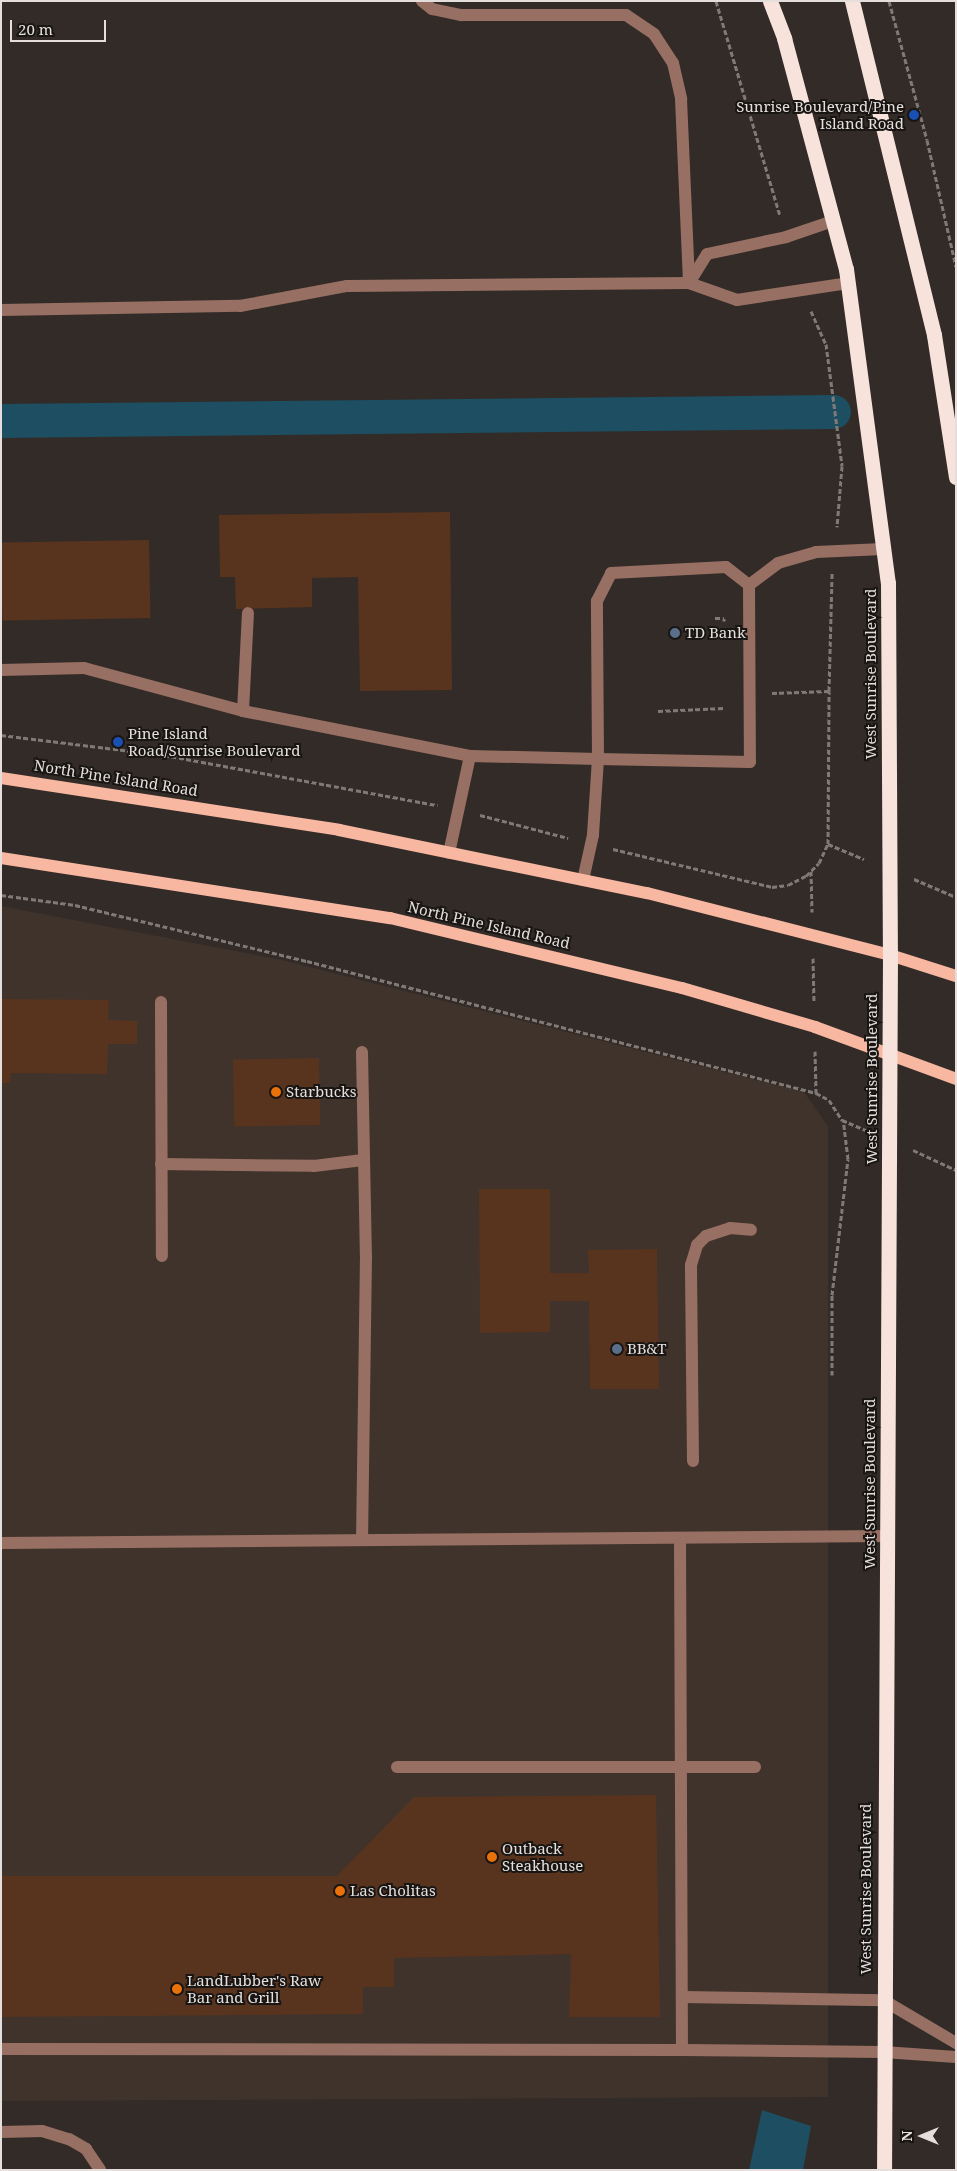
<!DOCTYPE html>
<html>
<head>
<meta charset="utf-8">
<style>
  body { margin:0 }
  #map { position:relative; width:957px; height:2171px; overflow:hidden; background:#332b27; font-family:"Noto Serif",serif }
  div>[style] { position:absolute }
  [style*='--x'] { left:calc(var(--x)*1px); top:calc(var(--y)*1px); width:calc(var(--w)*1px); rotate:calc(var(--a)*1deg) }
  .built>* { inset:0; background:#40332b }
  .water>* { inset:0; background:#1d4e61 }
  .canal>* { height:34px; margin:-17px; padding:0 17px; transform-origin:17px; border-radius:17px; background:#1d4e61 }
  .building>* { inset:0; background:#58341f; transform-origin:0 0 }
  .path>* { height:3px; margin-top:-1.5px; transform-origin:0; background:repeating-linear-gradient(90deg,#807a76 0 5px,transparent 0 7.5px) }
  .minor>* { height:12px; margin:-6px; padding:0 6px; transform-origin:6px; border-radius:6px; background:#987063 }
  .major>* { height:12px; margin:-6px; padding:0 6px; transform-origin:6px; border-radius:6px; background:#f8b7a1 }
  .highway>* { height:15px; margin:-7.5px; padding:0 7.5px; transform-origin:7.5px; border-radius:7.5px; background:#f7e2dc }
  .dots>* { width:14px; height:14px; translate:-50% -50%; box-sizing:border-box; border:2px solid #181513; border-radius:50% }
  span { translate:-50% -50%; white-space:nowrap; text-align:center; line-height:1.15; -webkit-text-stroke:4px #181513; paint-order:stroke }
  .poi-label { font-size:15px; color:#e4dfdc }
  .right { translate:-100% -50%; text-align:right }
  .left { translate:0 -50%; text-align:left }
  .street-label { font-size:15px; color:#e4dfdc }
  .frame { position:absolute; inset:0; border:2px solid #e4dfdc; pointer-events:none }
  .north { position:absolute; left:897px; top:2111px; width:50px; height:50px; -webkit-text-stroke:4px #181513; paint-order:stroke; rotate:270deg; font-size:14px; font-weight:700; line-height:20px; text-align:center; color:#e4dfdc }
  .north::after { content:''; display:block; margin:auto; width:18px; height:22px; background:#e4dfdc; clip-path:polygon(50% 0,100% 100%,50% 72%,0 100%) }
  .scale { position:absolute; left:10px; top:20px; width:96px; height:22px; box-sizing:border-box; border:2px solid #e4dfdc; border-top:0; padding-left:6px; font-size:15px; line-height:18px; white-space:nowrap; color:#e4dfdc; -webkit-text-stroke:4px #181513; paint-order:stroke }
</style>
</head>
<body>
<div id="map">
  <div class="built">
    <i style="clip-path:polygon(1px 906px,282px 960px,804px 1092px,828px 1126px,828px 2097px,1px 2101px)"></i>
  </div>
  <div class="water">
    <i style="clip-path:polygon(762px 2110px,811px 2126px,803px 2170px,749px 2170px)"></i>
  </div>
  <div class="canal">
    <i style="--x:1;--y:421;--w:833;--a:-0.62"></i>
  </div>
  <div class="building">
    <i style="clip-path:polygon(450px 512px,452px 690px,360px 691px,358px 577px,312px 578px,312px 607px,236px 609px,235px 577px,220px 577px,219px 515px)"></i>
    <i style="left:149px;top:540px;width:78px;height:148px;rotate:89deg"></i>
    <i style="clip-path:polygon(1px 999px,109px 1000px,108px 1020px,137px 1021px,137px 1044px,108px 1044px,107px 1074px,11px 1073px,10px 1083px,1px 1083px)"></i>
    <i style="left:319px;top:1058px;width:67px;height:86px;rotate:89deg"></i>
    <i style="clip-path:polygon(479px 1189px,550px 1189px,550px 1273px,589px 1273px,588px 1250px,657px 1249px,659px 1389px,590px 1389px,589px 1301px,550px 1301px,550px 1332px,480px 1333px)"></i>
    <i style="clip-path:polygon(656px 1795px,660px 2017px,569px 2017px,571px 1954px,394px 1958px,394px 1987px,363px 1987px,363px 2014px,1px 2017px,1px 1876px,337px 1876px,414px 1797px)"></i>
  </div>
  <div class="path">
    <i style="--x:716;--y:1;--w:224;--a:73.4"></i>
    <i style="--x:889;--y:1;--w:144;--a:74.7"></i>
    <i style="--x:927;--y:140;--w:130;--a:77.1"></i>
    <i style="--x:811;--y:311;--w:36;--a:66"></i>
    <i style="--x:826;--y:344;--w:123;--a:82.5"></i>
    <i style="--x:842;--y:466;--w:61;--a:94.7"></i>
    <i style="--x:715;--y:618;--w:9;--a:0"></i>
    <i style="--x:724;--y:618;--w:3;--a:90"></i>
    <i style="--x:829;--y:691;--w:118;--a:-88.5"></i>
    <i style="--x:658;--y:711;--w:66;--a:-2.6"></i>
    <i style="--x:1;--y:735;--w:164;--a:7"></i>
    <i style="--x:164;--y:755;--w:278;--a:10.4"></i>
    <i style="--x:480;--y:815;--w:91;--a:14.6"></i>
    <i style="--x:828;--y:844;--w:39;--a:23"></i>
    <i style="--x:613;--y:849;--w:163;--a:13.4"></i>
    <i style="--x:772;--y:887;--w:16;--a:-7"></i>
    <i style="--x:788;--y:885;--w:20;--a:-27"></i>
    <i style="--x:806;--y:876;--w:18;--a:-45"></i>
    <i style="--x:819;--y:863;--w:21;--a:-65"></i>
    <i style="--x:828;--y:844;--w:153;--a:-89.6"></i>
    <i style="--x:829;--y:691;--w:57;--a:178"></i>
    <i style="--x:811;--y:871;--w:41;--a:88.6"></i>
    <i style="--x:914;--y:879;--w:46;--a:23.2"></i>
    <i style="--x:1;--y:895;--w:75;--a:7.7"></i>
    <i style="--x:75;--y:905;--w:239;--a:13.6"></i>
    <i style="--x:307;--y:961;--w:526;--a:14.54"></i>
    <i style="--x:813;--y:958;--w:44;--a:88.7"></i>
    <i style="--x:815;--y:1051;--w:42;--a:88.6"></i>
    <i style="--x:816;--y:1093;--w:15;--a:28"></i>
    <i style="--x:829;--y:1100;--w:24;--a:57"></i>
    <i style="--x:842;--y:1120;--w:26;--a:23"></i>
    <i style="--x:913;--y:1150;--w:47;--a:24.9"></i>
    <i style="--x:832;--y:1375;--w:80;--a:-90"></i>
    <i style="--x:832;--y:1295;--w:137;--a:-83.3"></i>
    <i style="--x:848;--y:1159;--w:39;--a:-97"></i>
  </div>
  <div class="minor">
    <i style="--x:422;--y:1;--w:13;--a:39"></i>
    <i style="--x:432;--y:9;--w:30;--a:12"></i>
    <i style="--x:461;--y:15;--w:165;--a:0"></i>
    <i style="--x:626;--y:15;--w:34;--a:34"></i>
    <i style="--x:654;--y:34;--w:35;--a:57"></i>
    <i style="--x:673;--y:63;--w:37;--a:77"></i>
    <i style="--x:681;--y:99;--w:184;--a:87.5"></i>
    <i style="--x:689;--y:283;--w:34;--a:-58"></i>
    <i style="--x:707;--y:254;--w:81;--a:-12.1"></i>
    <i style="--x:786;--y:237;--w:50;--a:-18.8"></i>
    <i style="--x:1;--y:310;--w:239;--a:-1"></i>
    <i style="--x:240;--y:306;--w:109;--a:-10.6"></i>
    <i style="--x:347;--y:286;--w:342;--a:-0.5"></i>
    <i style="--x:689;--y:283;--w:51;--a:19.5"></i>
    <i style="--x:737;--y:300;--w:112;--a:-8.7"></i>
    <i style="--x:726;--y:567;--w:29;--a:38"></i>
    <i style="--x:749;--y:585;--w:177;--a:89.7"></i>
    <i style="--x:750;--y:762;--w:152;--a:-178.9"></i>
    <i style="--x:598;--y:759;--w:158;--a:-90.4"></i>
    <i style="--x:597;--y:601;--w:31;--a:-63"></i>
    <i style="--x:611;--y:573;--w:115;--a:-3"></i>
    <i style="--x:749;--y:585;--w:36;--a:-37"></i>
    <i style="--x:778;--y:563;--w:40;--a:-16"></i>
    <i style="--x:816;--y:552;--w:67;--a:-2.6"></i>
    <i style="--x:1;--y:670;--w:83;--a:-1.4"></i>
    <i style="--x:84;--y:668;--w:165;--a:15.1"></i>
    <i style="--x:243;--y:711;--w:231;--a:11.2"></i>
    <i style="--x:470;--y:756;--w:99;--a:102.2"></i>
    <i style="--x:243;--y:711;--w:98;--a:-87.1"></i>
    <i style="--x:470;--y:756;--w:128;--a:1.3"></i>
    <i style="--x:598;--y:759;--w:76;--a:93.8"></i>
    <i style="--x:593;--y:835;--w:46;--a:102.5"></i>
    <i style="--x:161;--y:1002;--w:254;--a:89.8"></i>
    <i style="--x:362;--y:1052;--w:204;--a:88.9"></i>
    <i style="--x:366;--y:1256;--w:284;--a:90.8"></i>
    <i style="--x:161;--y:1164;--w:153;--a:0.7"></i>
    <i style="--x:314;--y:1166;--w:49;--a:-7"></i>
    <i style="--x:693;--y:1461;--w:196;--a:-90.6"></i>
    <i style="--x:691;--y:1265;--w:21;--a:-73"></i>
    <i style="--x:697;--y:1245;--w:13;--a:-45"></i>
    <i style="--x:706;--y:1236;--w:25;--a:-18"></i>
    <i style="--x:730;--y:1228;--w:21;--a:5"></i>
    <i style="--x:680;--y:1538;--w:512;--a:89.78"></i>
    <i style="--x:1;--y:1543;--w:887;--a:-0.45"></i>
    <i style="--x:397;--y:1767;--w:358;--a:0"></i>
    <i style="--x:682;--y:1997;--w:201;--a:0.9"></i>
    <i style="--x:883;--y:2000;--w:85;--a:30.5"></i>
    <i style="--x:1;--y:2049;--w:681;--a:0.08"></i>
    <i style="--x:682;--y:2050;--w:201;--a:0.6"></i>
    <i style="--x:883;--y:2052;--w:73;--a:3.9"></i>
    <i style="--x:1;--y:2132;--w:41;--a:-1.4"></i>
    <i style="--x:42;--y:2131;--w:28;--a:17"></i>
    <i style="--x:69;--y:2139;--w:20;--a:30"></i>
    <i style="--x:86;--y:2149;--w:25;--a:56"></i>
  </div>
  <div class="major">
    <i style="--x:1;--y:778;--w:342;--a:8.7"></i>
    <i style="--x:339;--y:830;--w:314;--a:11.6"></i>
    <i style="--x:647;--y:893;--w:251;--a:14.3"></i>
    <i style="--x:890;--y:955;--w:69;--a:17.7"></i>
    <i style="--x:1;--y:858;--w:394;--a:8.8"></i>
    <i style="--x:390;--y:918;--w:300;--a:13.5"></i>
    <i style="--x:682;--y:988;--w:139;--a:16.3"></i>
    <i style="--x:815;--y:1027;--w:150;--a:20.2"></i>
  </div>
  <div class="highway">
    <i style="--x:770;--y:1;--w:40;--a:69"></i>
    <i style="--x:784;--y:38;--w:239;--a:75"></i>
    <i style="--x:846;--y:269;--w:317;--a:82.4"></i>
    <i style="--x:888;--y:583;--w:372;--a:89.7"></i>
    <i style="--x:890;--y:955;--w:1215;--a:90.28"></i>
    <i style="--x:852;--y:1;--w:344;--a:76.2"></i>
    <i style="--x:934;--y:335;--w:144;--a:81.2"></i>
  </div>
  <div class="dots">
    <i style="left:914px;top:115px;background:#1a4fb4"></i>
    <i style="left:675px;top:633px;background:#5c6f8a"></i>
    <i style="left:118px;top:742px;background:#1a4fb4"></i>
    <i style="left:276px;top:1092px;background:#e8710a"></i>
    <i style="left:617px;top:1349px;background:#5c6f8a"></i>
    <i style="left:492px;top:1857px;background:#e8710a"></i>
    <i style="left:340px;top:1891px;background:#e8710a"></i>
    <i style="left:177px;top:1989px;background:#e8710a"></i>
  </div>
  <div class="poi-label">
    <span class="right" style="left:904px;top:115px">Sunrise Boulevard/Pine<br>Island Road</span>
    <span class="left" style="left:685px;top:633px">TD Bank</span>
    <span class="left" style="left:128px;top:742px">Pine Island<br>Road/Sunrise Boulevard</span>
    <span class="left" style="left:286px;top:1092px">Starbucks</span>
    <span class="left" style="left:627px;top:1349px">BB&amp;T</span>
    <span class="left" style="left:502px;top:1857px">Outback<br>Steakhouse</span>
    <span class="left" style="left:350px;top:1891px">Las Cholitas</span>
    <span class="left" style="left:187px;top:1989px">LandLubber's Raw<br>Bar and Grill</span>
  </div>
  <div class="street-label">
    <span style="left:871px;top:674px;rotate:-90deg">West Sunrise Boulevard</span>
    <span style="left:116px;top:778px;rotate:9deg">North Pine Island Road</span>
    <span style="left:489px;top:925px;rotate:13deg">North Pine Island Road</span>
    <span style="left:872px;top:1079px;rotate:-90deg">West Sunrise Boulevard</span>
    <span style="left:870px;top:1484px;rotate:-90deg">West Sunrise Boulevard</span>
    <span style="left:866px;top:1889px;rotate:-90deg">West Sunrise Boulevard</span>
  </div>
  <div class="frame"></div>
  <div class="north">N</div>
  <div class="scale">20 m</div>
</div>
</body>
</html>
